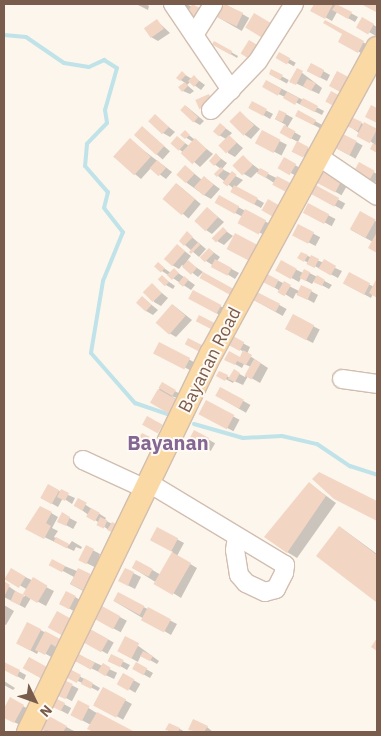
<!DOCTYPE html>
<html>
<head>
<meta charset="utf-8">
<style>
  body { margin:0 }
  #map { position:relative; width:381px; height:736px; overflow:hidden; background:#fdf6ec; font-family:"IBM Plex Sans",sans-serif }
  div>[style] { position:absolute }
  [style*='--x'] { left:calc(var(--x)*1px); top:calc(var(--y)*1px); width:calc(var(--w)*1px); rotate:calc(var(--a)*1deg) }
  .shadow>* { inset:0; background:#0003; transform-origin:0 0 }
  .stream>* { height:4px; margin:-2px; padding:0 2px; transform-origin:2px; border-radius:2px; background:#bfe3e8 }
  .building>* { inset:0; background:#f3d5c3; transform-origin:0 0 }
  .roads { filter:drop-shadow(1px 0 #d1beb0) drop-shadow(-1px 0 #d1beb0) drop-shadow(0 1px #d1beb0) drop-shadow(0 -1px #d1beb0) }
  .minor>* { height:18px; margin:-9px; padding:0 9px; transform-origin:9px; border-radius:9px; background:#fff }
  .major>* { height:22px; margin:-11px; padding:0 11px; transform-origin:11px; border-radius:11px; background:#fbd9a5 }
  span { translate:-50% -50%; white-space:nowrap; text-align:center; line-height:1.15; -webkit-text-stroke:4px #fffaf3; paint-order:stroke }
  .street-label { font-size:18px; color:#7a5c4d }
  .quarter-label { font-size:20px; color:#846695; font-weight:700 }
  .frame { position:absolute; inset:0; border:5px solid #7a5c4d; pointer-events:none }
  .north { position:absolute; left:10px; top:676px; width:50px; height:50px; -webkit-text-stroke:4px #fffaf3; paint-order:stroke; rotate:132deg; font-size:14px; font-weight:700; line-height:20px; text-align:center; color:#7a5c4d }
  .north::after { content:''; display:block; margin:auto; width:18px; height:22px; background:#7a5c4d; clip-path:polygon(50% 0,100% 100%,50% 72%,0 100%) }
</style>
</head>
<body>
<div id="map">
  <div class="shadow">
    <i style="clip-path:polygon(136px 4px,146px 4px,149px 6px,148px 10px)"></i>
    <i style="clip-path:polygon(180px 4px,186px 4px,192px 7px,190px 10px)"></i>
    <i style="left:225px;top:4px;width:28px;height:15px;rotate:30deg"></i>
    <i style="clip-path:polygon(315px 4px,336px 5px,358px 17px,355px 22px,337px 12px,332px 21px,312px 10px)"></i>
    <i style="clip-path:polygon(362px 18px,377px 27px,376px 36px,358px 26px)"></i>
    <i style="clip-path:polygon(157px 21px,170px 33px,158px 41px,151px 37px)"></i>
    <i style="clip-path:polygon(325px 22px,370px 46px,365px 55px,340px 42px,344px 34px)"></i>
    <i style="clip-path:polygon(215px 43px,238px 56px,237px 58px,214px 44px)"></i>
    <i style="left:280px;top:54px;width:18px;height:4px;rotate:29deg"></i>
    <i style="clip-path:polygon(311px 64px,330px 75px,327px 81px,307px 71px)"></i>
    <i style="clip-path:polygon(297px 69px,322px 88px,319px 94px,291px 81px)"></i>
    <i style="left:272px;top:71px;width:19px;height:4px;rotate:28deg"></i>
    <i style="clip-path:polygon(182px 73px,192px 79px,194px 77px,205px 85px,201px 90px,190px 82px,187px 85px,194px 91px,190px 94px,183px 91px,185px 83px,178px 78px)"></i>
    <i style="clip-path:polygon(267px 81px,324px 111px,322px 115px,264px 87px)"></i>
    <i style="clip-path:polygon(252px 103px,273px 114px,270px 119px,249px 107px)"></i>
    <i style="clip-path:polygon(186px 106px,204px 121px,200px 125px,193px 121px)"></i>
    <i style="clip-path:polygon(280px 111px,293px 118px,287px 128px,301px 136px,298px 142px,281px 133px,286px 125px,275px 119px)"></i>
    <i style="left:298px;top:112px;width:27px;height:4px;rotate:28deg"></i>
    <i style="clip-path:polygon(240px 113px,260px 129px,251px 139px,245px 135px)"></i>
    <i style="clip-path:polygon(155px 116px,175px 132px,170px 137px,163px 133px)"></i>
    <i style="clip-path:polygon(352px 119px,377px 130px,377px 152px,371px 148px,374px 144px,348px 125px)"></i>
    <i style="clip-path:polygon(221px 125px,232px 133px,229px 136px,243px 148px,235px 157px,228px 153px,226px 139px,219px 135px)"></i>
    <i style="left:142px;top:127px;width:37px;height:11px;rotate:41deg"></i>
    <i style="clip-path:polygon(185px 132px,213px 154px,200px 167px,172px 143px,177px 137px,189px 146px,193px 142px,182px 135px)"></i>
    <i style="left:262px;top:132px;width:28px;height:12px;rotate:27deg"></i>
    <i style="left:340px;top:133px;width:26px;height:15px;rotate:29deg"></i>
    <i style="clip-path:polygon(130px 140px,172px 172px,166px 179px,151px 168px,141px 179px,114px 157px)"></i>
    <i style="left:298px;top:143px;width:19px;height:9px;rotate:28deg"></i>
    <i style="clip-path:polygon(216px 155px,227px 163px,222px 169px,243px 180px,236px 187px,264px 203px,261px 208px,232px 192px,234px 189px,218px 176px,221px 169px,210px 161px)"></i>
    <i style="clip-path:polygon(243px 157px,260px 170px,297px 188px,293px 195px,257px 172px,251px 178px,244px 174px)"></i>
    <i style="left:284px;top:159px;width:21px;height:9px;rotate:29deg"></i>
    <i style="clip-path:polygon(359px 164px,377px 174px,375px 186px,354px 174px)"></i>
    <i style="clip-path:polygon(185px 166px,202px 180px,205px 178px,220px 189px,211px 199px,204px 195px,187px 183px)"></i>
    <i style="left:322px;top:169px;width:30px;height:13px;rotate:30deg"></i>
    <i style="left:177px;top:184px;width:31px;height:19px;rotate:40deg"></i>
    <i style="left:312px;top:185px;width:38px;height:7px;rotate:29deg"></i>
    <i style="clip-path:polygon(216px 203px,238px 207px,272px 225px,266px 236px,240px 222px,243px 217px)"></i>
    <i style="left:309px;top:205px;width:30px;height:8px;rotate:28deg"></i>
    <i style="clip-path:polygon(207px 208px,224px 222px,212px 234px,206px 230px)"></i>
    <i style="clip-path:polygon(360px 213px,377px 222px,377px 252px,370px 248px,373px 242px,351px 230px)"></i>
    <i style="left:299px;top:226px;width:24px;height:10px;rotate:28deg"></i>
    <i style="clip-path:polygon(223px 229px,233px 236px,224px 245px,217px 241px)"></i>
    <i style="clip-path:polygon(187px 233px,206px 249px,199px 257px,185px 245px)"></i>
    <i style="clip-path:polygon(178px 246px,191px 256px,187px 261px,203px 272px,198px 277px,182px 265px,179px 269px,172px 265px)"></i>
    <i style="clip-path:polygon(209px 249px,220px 257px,217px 261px,239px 273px,235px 279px,206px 261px)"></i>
    <i style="clip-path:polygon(301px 253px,342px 271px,338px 278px,299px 258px)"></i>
    <i style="clip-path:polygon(281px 262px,303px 273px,304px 270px,332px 285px,329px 289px,314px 281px,312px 284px,301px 278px,299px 282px,277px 270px)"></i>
    <i style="clip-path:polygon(158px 264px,171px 273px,174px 270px,195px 285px,191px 290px,162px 271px,156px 266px)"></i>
    <i style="clip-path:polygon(350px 274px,374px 287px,377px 281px,377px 297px,373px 294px,371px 298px,345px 284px)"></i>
    <i style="clip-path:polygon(267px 275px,299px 291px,302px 286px,318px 295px,314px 303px,296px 293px,293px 299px,264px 281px)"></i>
    <i style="clip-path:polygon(162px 277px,175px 286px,173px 289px,166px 285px)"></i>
    <i style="clip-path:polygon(152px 285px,168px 298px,161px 306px,154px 302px)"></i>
    <i style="left:193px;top:291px;width:39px;height:8px;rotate:29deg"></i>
    <i style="left:256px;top:292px;width:35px;height:8px;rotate:29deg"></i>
    <i style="clip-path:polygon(143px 298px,158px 310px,153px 315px,146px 311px)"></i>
    <i style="clip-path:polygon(173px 305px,192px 320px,176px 337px,169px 333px)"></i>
    <i style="left:293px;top:316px;width:30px;height:15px;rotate:27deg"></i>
    <i style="clip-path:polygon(233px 338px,250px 347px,247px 354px,268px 368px,260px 383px,248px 376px,243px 385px,234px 381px,233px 383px,218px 375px,220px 372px,230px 378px,234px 371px,245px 377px,251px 367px,244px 364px,242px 368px,226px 359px,240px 359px,244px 352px,230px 344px)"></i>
    <i style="left:160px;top:344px;width:41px;height:9px;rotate:28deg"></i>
    <i style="clip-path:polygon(162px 384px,182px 395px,180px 399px,171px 396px,184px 404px,152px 403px)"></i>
    <i style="left:221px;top:388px;width:34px;height:9px;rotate:30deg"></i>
    <i style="left:206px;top:402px;width:38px;height:13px;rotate:28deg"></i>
    <i style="left:195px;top:432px;width:23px;height:9px;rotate:29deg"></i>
    <i style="left:142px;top:434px;width:19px;height:7px;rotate:28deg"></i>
    <i style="clip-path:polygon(310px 484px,336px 503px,297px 558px,287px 552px)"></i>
    <i style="clip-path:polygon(48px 486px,75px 498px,72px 504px,63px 498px,58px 507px,42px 498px)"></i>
    <i style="clip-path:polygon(78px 500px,106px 518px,105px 520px,112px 524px,110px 531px,75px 505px)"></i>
    <i style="clip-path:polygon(41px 507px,58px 517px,52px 528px,58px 531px,54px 537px,69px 545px,72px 541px,82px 547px,81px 549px,76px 547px,74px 551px,27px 529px)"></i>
    <i style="left:62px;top:514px;width:17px;height:8px;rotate:28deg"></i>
    <i style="clip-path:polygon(340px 527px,377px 554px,377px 601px,318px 555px)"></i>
    <i style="clip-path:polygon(158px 529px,184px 543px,177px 556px,197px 568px,181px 598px,133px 568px,137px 561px,161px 575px,173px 552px,152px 540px)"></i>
    <i style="clip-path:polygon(87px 547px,100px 554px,98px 560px,108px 566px,105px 572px,80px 560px)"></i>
    <i style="clip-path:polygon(52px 561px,97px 579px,89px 594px,70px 584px,74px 577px,50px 564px)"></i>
    <i style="clip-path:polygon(125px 569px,141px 577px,135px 589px,127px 585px)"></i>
    <i style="clip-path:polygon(11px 570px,54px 591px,46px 606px,31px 598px,25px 608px,4px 597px,4px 583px,24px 597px,28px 590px,7px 578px)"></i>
    <i style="left:66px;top:592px;width:18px;height:13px;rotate:29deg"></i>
    <i style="clip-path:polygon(118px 594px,177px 624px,171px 635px,114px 601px)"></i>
    <i style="clip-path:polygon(4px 605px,14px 611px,6px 625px,4px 624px)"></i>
    <i style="left:103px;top:608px;width:27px;height:13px;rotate:28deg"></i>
    <i style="clip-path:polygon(28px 623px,46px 633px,66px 644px,53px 658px,39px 650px,37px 654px,17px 643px)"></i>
    <i style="left:91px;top:630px;width:26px;height:13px;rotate:29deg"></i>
    <i style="clip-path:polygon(126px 637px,159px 661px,157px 664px,141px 655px,137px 664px,153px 673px,150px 678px,134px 669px,138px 662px,118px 651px)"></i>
    <i style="left:79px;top:655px;width:42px;height:7px;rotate:25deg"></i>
    <i style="clip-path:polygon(112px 656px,130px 665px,127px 670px,110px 660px)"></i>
    <i style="clip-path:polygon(4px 663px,26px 675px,24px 680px,4px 669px)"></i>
    <i style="clip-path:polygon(67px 669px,100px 688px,98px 691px,64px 674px)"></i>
    <i style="left:123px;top:674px;width:20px;height:10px;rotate:30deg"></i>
    <i style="left:60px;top:679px;width:21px;height:14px;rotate:28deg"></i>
    <i style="clip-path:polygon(4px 681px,15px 688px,13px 690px,4px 685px)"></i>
    <i style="left:103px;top:688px;width:33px;height:18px;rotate:29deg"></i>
    <i style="clip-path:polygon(10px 699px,30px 710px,22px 726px,4px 717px)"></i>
    <i style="left:58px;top:701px;width:15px;height:7px;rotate:28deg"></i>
    <i style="clip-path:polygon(79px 702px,95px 712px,133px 732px,95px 732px,89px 729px,91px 725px,72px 715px)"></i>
    <i style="clip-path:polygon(48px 717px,72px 730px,77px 732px,47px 732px,41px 729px)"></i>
    <i style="clip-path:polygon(169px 725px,180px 729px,185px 732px,172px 732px,167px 730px)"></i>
    <i style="clip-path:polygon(207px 727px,213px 732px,189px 730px)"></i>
  </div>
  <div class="stream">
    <i style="--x:4;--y:35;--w:22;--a:5"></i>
    <i style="--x:26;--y:37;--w:46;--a:34.4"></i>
    <i style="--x:64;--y:63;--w:25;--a:9"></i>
    <i style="--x:89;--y:67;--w:17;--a:-25"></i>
    <i style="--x:104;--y:60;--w:15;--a:32"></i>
    <i style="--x:117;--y:68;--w:44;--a:105.9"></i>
    <i style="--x:105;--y:110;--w:13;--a:81"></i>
    <i style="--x:107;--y:123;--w:29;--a:134"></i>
    <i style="--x:87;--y:144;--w:22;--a:95"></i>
    <i style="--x:85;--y:166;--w:35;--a:49"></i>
    <i style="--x:108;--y:192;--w:16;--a:104"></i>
    <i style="--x:104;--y:208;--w:31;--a:52"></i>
    <i style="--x:123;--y:232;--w:53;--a:112.2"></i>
    <i style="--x:103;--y:281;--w:73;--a:99.5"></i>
    <i style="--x:91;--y:353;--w:67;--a:48.7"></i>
    <i style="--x:135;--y:403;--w:39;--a:19"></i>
    <i style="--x:194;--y:424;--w:51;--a:15.9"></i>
    <i style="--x:243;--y:438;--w:39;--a:-3"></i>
    <i style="--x:282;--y:436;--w:36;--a:13"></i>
    <i style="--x:317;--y:444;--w:40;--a:34"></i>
    <i style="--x:350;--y:466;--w:28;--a:18"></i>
  </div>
  <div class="building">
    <i style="left:192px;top:4px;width:11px;height:10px;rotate:27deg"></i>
    <i style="left:224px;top:4px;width:21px;height:15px;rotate:25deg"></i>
    <i style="clip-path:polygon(314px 4px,333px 4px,325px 19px,310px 11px)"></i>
    <i style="clip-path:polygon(336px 4px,352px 12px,348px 19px,332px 10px)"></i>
    <i style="clip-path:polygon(361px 4px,377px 4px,377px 10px,376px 12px)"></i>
    <i style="left:254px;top:13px;width:21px;height:17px;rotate:31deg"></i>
    <i style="left:362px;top:17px;width:14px;height:12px;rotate:30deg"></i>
    <i style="left:157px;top:19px;width:12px;height:16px;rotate:55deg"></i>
    <i style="clip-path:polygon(325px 20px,364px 41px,358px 53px,338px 42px,342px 34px,323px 23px)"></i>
    <i style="left:249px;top:40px;width:15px;height:16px;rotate:32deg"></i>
    <i style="left:214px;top:41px;width:21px;height:4px;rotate:29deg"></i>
    <i style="left:279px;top:52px;width:13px;height:7px;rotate:29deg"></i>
    <i style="left:311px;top:63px;width:15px;height:9px;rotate:28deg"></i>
    <i style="clip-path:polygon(297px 68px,303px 71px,296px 85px,289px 82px)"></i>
    <i style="clip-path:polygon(271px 69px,283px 75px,280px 80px,269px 74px)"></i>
    <i style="clip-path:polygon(182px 71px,186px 75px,180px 81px,176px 78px)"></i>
    <i style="left:337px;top:71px;width:17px;height:17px;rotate:28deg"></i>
    <i style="clip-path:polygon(194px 75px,199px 81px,194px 87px,188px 81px)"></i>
    <i style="clip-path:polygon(307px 79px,316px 83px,311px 91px,303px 86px)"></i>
    <i style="left:266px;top:80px;width:18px;height:8px;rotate:29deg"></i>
    <i style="clip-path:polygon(185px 82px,188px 86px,182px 92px,178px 87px)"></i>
    <i style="left:331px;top:91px;width:15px;height:12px;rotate:28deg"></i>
    <i style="clip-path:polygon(287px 92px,299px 98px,295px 105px,283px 98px)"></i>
    <i style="left:209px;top:94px;width:10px;height:15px;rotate:66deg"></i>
    <i style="left:303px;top:98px;width:17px;height:7px;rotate:28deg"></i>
    <i style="left:252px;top:101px;width:17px;height:8px;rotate:28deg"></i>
    <i style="left:185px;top:105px;width:18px;height:7px;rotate:43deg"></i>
    <i style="clip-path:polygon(371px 105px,377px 108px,377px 123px,365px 117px)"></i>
    <i style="left:279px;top:110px;width:8px;height:10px;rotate:23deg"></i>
    <i style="clip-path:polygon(298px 110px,316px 120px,313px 125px,295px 116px)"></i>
    <i style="left:240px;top:111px;width:20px;height:15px;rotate:45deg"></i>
    <i style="left:155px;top:114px;width:19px;height:10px;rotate:43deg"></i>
    <i style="left:351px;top:117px;width:12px;height:10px;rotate:24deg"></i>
    <i style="left:364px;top:122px;width:15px;height:16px;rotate:28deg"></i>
    <i style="left:220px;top:123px;width:8px;height:11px;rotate:40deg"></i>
    <i style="left:284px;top:125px;width:13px;height:9px;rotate:29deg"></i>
    <i style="left:142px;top:126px;width:30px;height:12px;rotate:42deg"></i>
    <i style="clip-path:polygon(185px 130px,190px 135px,185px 139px,180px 135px)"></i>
    <i style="left:262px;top:130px;width:21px;height:15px;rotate:28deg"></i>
    <i style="left:339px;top:132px;width:20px;height:16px;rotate:27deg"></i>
    <i style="left:229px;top:135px;width:11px;height:15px;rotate:45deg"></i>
    <i style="left:177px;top:136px;width:11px;height:10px;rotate:41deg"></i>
    <i style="left:130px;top:138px;width:28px;height:25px;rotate:42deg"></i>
    <i style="left:195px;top:138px;width:16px;height:21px;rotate:43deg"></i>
    <i style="left:297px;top:141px;width:13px;height:12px;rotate:27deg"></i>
    <i style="clip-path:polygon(373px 143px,377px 146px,377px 153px,370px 149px)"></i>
    <i style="clip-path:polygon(216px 153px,221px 159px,214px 166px,209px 161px)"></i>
    <i style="left:243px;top:155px;width:14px;height:15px;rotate:45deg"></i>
    <i style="left:284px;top:157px;width:14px;height:13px;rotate:30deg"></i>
    <i style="left:157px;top:160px;width:12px;height:11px;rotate:42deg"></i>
    <i style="left:359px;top:162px;width:18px;height:15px;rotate:29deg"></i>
    <i style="left:185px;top:165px;width:13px;height:13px;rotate:42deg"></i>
    <i style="left:221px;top:167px;width:4px;height:10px;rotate:45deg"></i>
    <i style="left:260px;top:168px;width:10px;height:6px;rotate:29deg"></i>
    <i style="left:321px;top:168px;width:24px;height:15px;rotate:28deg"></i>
    <i style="left:232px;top:171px;width:6px;height:15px;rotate:39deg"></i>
    <i style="left:204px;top:176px;width:13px;height:15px;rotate:42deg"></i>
    <i style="left:277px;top:176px;width:15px;height:10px;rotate:28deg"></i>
    <i style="left:176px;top:183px;width:25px;height:21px;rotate:40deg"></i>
    <i style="left:312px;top:183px;width:31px;height:10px;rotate:29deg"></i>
    <i style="left:234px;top:185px;width:27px;height:8px;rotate:28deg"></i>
    <i style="left:219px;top:195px;width:23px;height:9px;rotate:29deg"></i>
    <i style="left:268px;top:199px;width:16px;height:13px;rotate:30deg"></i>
    <i style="left:308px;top:203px;width:24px;height:11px;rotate:28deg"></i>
    <i style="left:207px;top:207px;width:15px;height:19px;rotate:42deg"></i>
    <i style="left:245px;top:209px;width:24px;height:16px;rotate:28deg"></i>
    <i style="left:360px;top:211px;width:18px;height:21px;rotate:29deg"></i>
    <i style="left:298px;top:224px;width:18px;height:13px;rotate:27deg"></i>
    <i style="left:223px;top:227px;width:6px;height:16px;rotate:45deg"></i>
    <i style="clip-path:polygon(187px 231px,193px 237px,184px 246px,179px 241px)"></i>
    <i style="clip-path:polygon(377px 232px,377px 253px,368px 248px)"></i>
    <i style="left:235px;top:233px;width:26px;height:18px;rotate:28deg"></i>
    <i style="clip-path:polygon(198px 242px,200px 245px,191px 254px,189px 252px)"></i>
    <i style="left:177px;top:244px;width:11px;height:20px;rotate:41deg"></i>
    <i style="left:209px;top:248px;width:7px;height:13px;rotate:45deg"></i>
    <i style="clip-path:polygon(301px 252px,308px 255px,304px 262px,297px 258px)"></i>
    <i style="left:311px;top:255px;width:9px;height:10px;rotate:27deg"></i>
    <i style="left:215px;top:259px;width:19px;height:9px;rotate:28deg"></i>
    <i style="left:324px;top:259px;width:14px;height:11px;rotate:30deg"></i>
    <i style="left:188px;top:260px;width:12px;height:9px;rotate:42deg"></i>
    <i style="left:281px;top:260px;width:18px;height:12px;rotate:29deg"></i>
    <i style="left:158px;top:262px;width:9px;height:6px;rotate:41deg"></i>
    <i style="left:174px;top:268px;width:7px;height:10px;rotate:45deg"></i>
    <i style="left:304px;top:269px;width:7px;height:10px;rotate:27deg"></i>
    <i style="left:203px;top:272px;width:35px;height:7px;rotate:29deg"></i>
    <i style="left:349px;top:272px;width:24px;height:13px;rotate:28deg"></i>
    <i style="left:267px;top:274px;width:13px;height:9px;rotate:27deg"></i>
    <i style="left:162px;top:275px;width:10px;height:6px;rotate:45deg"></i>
    <i style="clip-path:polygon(317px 275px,325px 280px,322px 286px,313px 282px)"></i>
    <i style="left:184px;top:276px;width:6px;height:9px;rotate:39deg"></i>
    <i style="clip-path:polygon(377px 278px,377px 298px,369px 293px)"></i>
    <i style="left:284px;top:281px;width:8px;height:13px;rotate:30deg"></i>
    <i style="left:152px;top:283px;width:14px;height:13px;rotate:45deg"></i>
    <i style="left:301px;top:285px;width:12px;height:11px;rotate:24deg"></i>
    <i style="left:193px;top:290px;width:32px;height:10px;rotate:28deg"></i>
    <i style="left:255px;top:291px;width:28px;height:9px;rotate:27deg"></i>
    <i style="left:142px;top:296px;width:13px;height:9px;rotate:42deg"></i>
    <i style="left:172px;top:304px;width:18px;height:25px;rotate:41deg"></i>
    <i style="left:293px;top:314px;width:24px;height:17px;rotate:28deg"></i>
    <i style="left:199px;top:315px;width:18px;height:7px;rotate:27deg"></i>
    <i style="left:233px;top:336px;width:13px;height:10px;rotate:29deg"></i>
    <i style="left:188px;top:338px;width:16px;height:7px;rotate:27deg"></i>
    <i style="left:159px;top:342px;width:35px;height:13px;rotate:27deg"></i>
    <i style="clip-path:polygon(243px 350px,252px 355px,246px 365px,237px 361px,235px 365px,224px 360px,229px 351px,240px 357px)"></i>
    <i style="left:254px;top:359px;width:8px;height:19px;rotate:30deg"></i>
    <i style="clip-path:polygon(234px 369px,240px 373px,235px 382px,228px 379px)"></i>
    <i style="clip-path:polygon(219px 371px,228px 375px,225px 381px,216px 376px)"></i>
    <i style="left:162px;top:382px;width:16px;height:7px;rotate:30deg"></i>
    <i style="left:220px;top:387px;width:27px;height:10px;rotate:28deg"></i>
    <i style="left:158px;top:389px;width:22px;height:16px;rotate:30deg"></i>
    <i style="left:206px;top:400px;width:32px;height:16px;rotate:28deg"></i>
    <i style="left:147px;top:416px;width:18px;height:10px;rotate:29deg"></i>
    <i style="left:194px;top:430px;width:17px;height:11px;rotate:28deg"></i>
    <i style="clip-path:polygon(142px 433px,152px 438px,148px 447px,137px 441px)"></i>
    <i style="clip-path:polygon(319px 472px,377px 501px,377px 521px,334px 499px,312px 479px)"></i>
    <i style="clip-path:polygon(309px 482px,326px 496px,287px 553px,264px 537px)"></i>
    <i style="left:48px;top:484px;width:13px;height:16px;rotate:29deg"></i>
    <i style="left:61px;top:489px;width:9px;height:9px;rotate:27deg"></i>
    <i style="left:78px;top:498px;width:10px;height:9px;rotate:29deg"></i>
    <i style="clip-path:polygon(40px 506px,52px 512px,46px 523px,51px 526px,44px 539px,25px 529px)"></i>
    <i style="left:91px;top:508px;width:10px;height:10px;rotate:29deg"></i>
    <i style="clip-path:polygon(62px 512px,70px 517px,66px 526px,57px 522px)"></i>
    <i style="left:100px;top:517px;width:8px;height:9px;rotate:23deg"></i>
    <i style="clip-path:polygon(112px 522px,118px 525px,114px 533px,107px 530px)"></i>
    <i style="clip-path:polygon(339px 526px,377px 555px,376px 602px,316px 556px)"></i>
    <i style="left:157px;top:527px;width:24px;height:15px;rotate:28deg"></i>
    <i style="left:56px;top:537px;width:15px;height:5px;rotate:28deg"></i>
    <i style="left:86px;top:545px;width:9px;height:17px;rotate:27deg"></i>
    <i style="left:172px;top:552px;width:22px;height:37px;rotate:30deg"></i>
    <i style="left:52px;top:559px;width:15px;height:7px;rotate:28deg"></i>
    <i style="left:136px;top:560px;width:19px;height:9px;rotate:28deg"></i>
    <i style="left:11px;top:568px;width:17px;height:13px;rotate:31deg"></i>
    <i style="left:78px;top:568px;width:14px;height:18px;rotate:25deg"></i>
    <i style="clip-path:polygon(125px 568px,134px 572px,128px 586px,118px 581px)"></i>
    <i style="left:33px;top:577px;width:17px;height:20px;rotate:31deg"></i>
    <i style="clip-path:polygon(4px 581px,10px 585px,4px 597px)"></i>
    <i style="left:15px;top:591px;width:10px;height:11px;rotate:24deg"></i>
    <i style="left:66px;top:591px;width:11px;height:15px;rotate:27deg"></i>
    <i style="left:118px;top:592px;width:30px;height:10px;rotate:28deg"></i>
    <i style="left:102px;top:606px;width:21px;height:15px;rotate:29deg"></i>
    <i style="left:148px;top:607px;width:26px;height:15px;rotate:28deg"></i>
    <i style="left:57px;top:611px;width:18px;height:19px;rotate:29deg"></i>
    <i style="left:27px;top:622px;width:16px;height:24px;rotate:27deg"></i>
    <i style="left:90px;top:629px;width:21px;height:15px;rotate:29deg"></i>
    <i style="clip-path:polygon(45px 631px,60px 639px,56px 647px,51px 644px,45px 655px,35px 650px)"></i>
    <i style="left:125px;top:636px;width:16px;height:17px;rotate:27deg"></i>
    <i style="clip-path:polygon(377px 638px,377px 651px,371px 647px)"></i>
    <i style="left:143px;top:651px;width:11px;height:6px;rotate:27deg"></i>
    <i style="left:79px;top:654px;width:18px;height:8px;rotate:29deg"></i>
    <i style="left:111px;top:654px;width:14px;height:8px;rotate:25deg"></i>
    <i style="left:29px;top:657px;width:21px;height:13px;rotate:29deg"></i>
    <i style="clip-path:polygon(4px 662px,20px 670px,17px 677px,4px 670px)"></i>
    <i style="left:136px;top:662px;width:13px;height:8px;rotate:29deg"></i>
    <i style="left:103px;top:663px;width:9px;height:10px;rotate:32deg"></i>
    <i style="left:66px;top:667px;width:17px;height:9px;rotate:28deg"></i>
    <i style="left:123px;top:673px;width:13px;height:13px;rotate:29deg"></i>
    <i style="left:60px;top:678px;width:14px;height:17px;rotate:25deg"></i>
    <i style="clip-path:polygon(84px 678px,93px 683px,91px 689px,81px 684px)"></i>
    <i style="left:103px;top:687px;width:26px;height:21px;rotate:28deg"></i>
    <i style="clip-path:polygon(10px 697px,24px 705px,14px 723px,4px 718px,4px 708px)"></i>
    <i style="left:57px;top:699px;width:9px;height:9px;rotate:27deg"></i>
    <i style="left:78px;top:700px;width:13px;height:17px;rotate:27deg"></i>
    <i style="clip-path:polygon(97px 712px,135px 732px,93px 732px,87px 729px)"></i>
    <i style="clip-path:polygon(47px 715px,67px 726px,63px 732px,40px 730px)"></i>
    <i style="clip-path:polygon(193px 719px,208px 726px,204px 732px,188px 730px)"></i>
    <i style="clip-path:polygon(169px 723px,180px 728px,178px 732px,165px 730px)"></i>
  </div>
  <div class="roads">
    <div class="minor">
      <i style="--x:173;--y:4;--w:104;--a:56"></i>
      <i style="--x:194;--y:35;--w:36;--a:-58"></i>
      <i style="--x:211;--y:110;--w:68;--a:-46.2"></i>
      <i style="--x:258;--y:61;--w:67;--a:-57.7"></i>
      <i style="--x:318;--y:156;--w:71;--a:34.1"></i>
      <i style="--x:342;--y:379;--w:35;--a:8"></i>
      <i style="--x:83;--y:460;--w:69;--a:24.7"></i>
      <i style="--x:149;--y:483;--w:159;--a:31.1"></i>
      <i style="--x:285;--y:565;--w:8;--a:97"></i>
      <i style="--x:284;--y:573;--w:18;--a:117"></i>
      <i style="--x:276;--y:589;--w:11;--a:165"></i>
      <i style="--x:265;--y:592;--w:21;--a:-155"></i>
      <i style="--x:246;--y:583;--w:11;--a:-131"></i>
      <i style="--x:239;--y:575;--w:25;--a:-99"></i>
      <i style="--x:235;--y:550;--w:13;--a:-81"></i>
    </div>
    <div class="major">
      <i style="--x:28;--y:732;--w:422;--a:-64.2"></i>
      <i style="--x:212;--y:352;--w:346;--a:-61.5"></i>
    </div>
  </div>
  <div class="street-label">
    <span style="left:210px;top:360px;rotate:-63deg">Bayanan Road</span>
  </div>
  <div class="quarter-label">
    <span style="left:168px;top:442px">Bayanan</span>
  </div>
  <div class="frame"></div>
  <div class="north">N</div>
</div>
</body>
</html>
